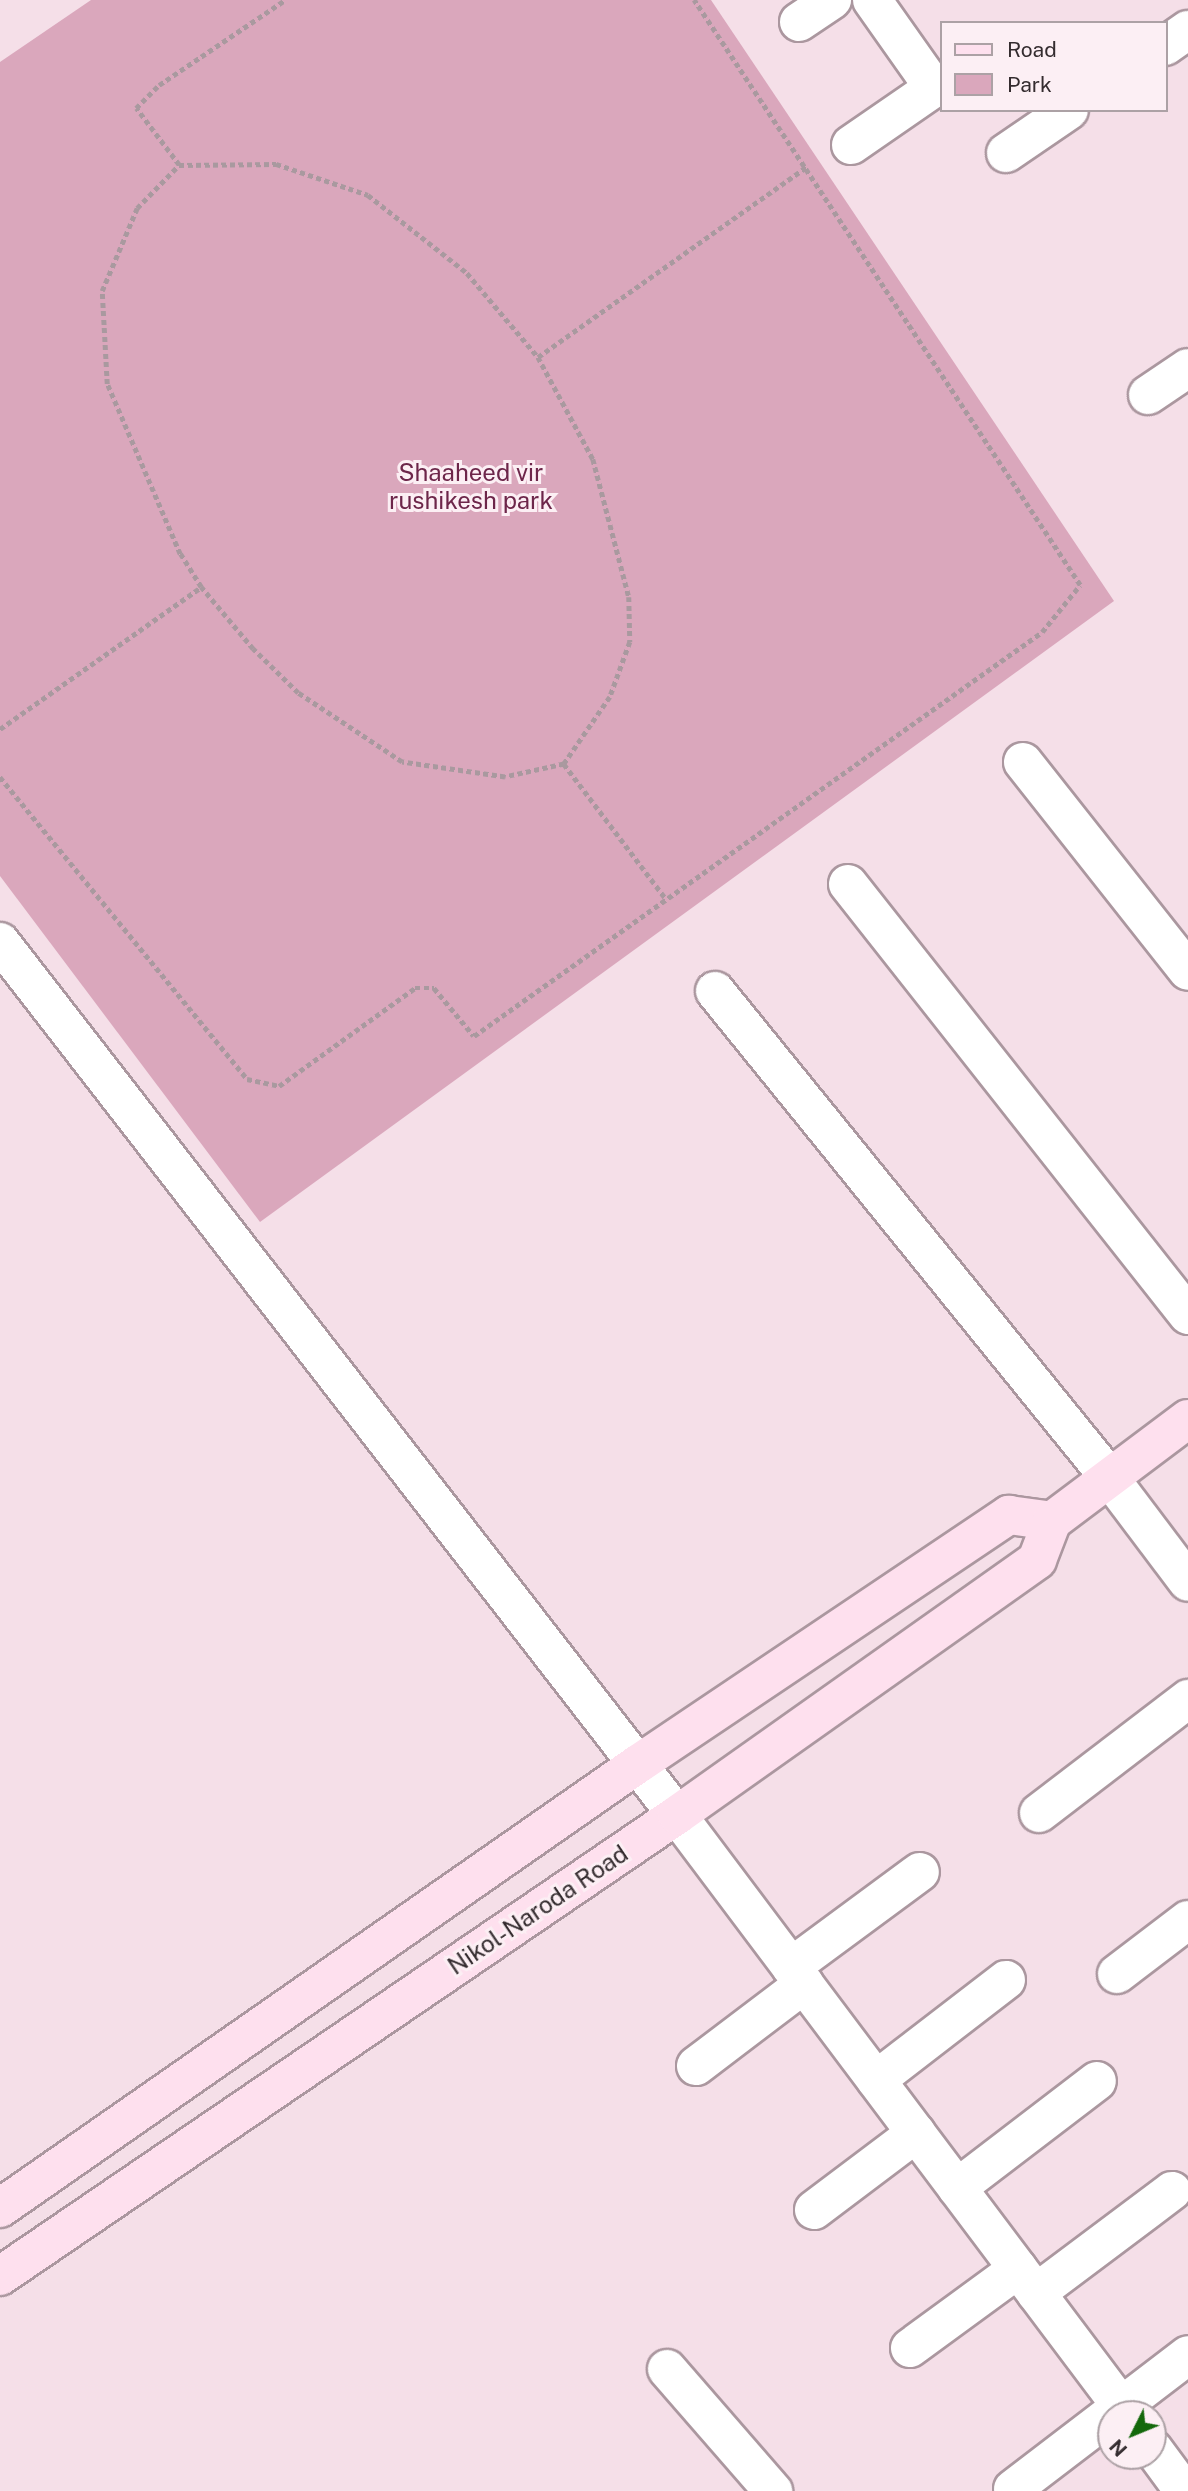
<!DOCTYPE html>
<html>
<head>
<meta charset="utf-8">
<style>
  body { margin:0 }
  #map { position:relative; width:1188px; height:2491px; overflow:hidden; background:#f5dfe8; font-family:"Public Sans",sans-serif }
  div>[style] { position:absolute }
  [style*='--x'] { left:calc(var(--x)*1px); top:calc(var(--y)*1px); width:calc(var(--w)*1px); rotate:calc(var(--a)*1deg) }
  .green>* { inset:0; background:#daa7bc }
  .path>* { height:4.5px; margin-top:-2.25px; transform-origin:0; background:repeating-linear-gradient(90deg,#a9999f 0 5px,transparent 0 8.5px) }
  .roads { filter:drop-shadow(2px 0 #ab979f) drop-shadow(-2px 0 #ab979f) drop-shadow(0 2px #ab979f) drop-shadow(0 -2px #ab979f) }
  .minor>* { height:38px; margin:-19px; padding:0 19px; transform-origin:19px; border-radius:19px; background:#fff }
  .secondary>* { height:38px; margin:-19px; padding:0 19px; transform-origin:19px; border-radius:19px; background:#fee0ee }
  span { translate:-50% -50%; white-space:nowrap; text-align:center; line-height:1.15; -webkit-text-stroke:6px #fceff4; paint-order:stroke }
  .park-label { font-size:24px; color:#6d264a }
  .street-label { font-size:24px; color:#342c2f }
  .legend { position:absolute; left:940px; top:21px; width:228px; height:91px; box-sizing:border-box; background:#fceff4; border:2px solid #aca1a5; margin:0; padding:9px 12px; list-style:none; font-size:21px; color:#342c2f }
  .legend li { display:flex; align-items:center; gap:14px; height:35px }
  .legend b { width:35px; border:2px solid #aca1a5 }
  .north { position:absolute; left:1097px; top:2400px; width:70px; height:70px; box-sizing:border-box; background:#fceff4; border:2px solid #aca1a5; border-radius:50%; rotate:227deg; font-size:19px; font-weight:700; line-height:28px; text-align:center; color:#342c2f }
  .north::after { content:''; display:block; margin:auto; width:24px; height:32px; background:#13680b; clip-path:polygon(50% 0,100% 100%,50% 72%,0 100%) }
</style>
</head>
<body>
<div id="map">
  <div class="green">
    <i style="clip-path:polygon(91px 0,711px 0,1114px 601px,260px 1222px,0 876px,0 62px)"></i>
  </div>
  <div class="path">
    <i style="--x:276;--y:164;--w:97;--a:18.6"></i>
    <i style="--x:368;--y:195;--w:126;--a:38.2"></i>
    <i style="--x:467;--y:273;--w:110;--a:49.8"></i>
    <i style="--x:538;--y:357;--w:116;--a:61.7"></i>
    <i style="--x:593;--y:459;--w:143;--a:75.4"></i>
    <i style="--x:629;--y:597;--w:45;--a:88.7"></i>
    <i style="--x:630;--y:642;--w:59;--a:110"></i>
    <i style="--x:610;--y:697;--w:81;--a:124.5"></i>
    <i style="--x:564;--y:764;--w:60;--a:167.6"></i>
    <i style="--x:505;--y:777;--w:104;--a:-171.7"></i>
    <i style="--x:402;--y:762;--w:125;--a:-146.4"></i>
    <i style="--x:298;--y:693;--w:63;--a:-135.6"></i>
    <i style="--x:253;--y:649;--w:81;--a:-130"></i>
    <i style="--x:201;--y:587;--w:39;--a:-122"></i>
    <i style="--x:180;--y:554;--w:185;--a:-113.2"></i>
    <i style="--x:107;--y:384;--w:93;--a:-93.1"></i>
    <i style="--x:102;--y:291;--w:90;--a:-67.1"></i>
    <i style="--x:137;--y:208;--w:60;--a:-45.7"></i>
    <i style="--x:179;--y:165;--w:97;--a:-0.6"></i>
    <i style="--x:179;--y:165;--w:71;--a:-127"></i>
    <i style="--x:136;--y:108;--w:33;--a:-45"></i>
    <i style="--x:159;--y:85;--w:152;--a:-34"></i>
    <i style="--x:538;--y:357;--w:329;--a:-35.3"></i>
    <i style="--x:0;--y:729;--w:246;--a:-35.2"></i>
    <i style="--x:564;--y:764;--w:169;--a:52.9"></i>
    <i style="--x:0;--y:777;--w:390;--a:50.7"></i>
    <i style="--x:247;--y:1079;--w:33;--a:12"></i>
    <i style="--x:279;--y:1086;--w:168;--a:-35.8"></i>
    <i style="--x:415;--y:988;--w:19;--a:0"></i>
    <i style="--x:434;--y:988;--w:62;--a:50.2"></i>
    <i style="--x:474;--y:1036;--w:697;--a:-35.42"></i>
    <i style="--x:1042;--y:632;--w:60;--a:-51"></i>
    <i style="--x:1080;--y:585;--w:701;--a:-123.42"></i>
  </div>
  <div class="roads">
    <div class="minor">
      <i style="--x:872;--y:0;--w:108;--a:54.8"></i>
      <i style="--x:799;--y:22;--w:40;--a:-34"></i>
      <i style="--x:1165;--y:46;--w:28;--a:-35"></i>
      <i style="--x:851;--y:145;--w:109;--a:-34.6"></i>
      <i style="--x:1006;--y:153;--w:76;--a:-34.3"></i>
      <i style="--x:1148;--y:395;--w:48;--a:-34"></i>
      <i style="--x:1023;--y:762;--w:266;--a:51.7"></i>
      <i style="--x:848;--y:884;--w:549;--a:51.73"></i>
      <i style="--x:0;--y:942;--w:1105;--a:52.21"></i>
      <i style="--x:677;--y:1815;--w:749;--a:53.08"></i>
      <i style="--x:715;--y:991;--w:626;--a:50.97"></i>
      <i style="--x:1109;--y:1477;--w:131;--a:53"></i>
      <i style="--x:1039;--y:1813;--w:188;--a:-37.4"></i>
      <i style="--x:791;--y:1967;--w:160;--a:-36.4"></i>
      <i style="--x:1117;--y:1974;--w:89;--a:-37.3"></i>
      <i style="--x:696;--y:2066;--w:136;--a:-37.2"></i>
      <i style="--x:876;--y:2080;--w:164;--a:-37.6"></i>
      <i style="--x:957;--y:2188;--w:176;--a:-37.4"></i>
      <i style="--x:814;--y:2210;--w:128;--a:-37"></i>
      <i style="--x:1036;--y:2293;--w:170;--a:-36.9"></i>
      <i style="--x:910;--y:2348;--w:134;--a:-36.2"></i>
      <i style="--x:667;--y:2369;--w:162;--a:49"></i>
      <i style="--x:1153;--y:2449;--w:52;--a:53.6"></i>
      <i style="--x:1013;--y:2489;--w:220;--a:-37.4"></i>
    </div>
    <div class="secondary">
      <i style="--x:0;--y:2208;--w:777;--a:-34.84"></i>
      <i style="--x:638;--y:1764;--w:447;--a:-33.9"></i>
      <i style="--x:1009;--y:1515;--w:43;--a:7.9"></i>
      <i style="--x:0;--y:2276;--w:819;--a:-34.25"></i>
      <i style="--x:677;--y:1815;--w:441;--a:-35.3"></i>
      <i style="--x:1037;--y:1560;--w:42;--a:-69"></i>
      <i style="--x:1052;--y:1521;--w:170;--a:-36.9"></i>
    </div>
  </div>
  <div class="park-label">
    <span style="left:471px;top:487px">Shaaheed vir<br>rushikesh park</span>
  </div>
  <div class="street-label">
    <span style="left:538px;top:1910px;rotate:-34deg">Nikol-Naroda Road</span>
  </div>
  <ul class="legend">
  <li><b style="height:9px;background:#fee0ee"></b>Road</li>
  <li><b style="height:19px;background:#daa7bc"></b>Park</li>
  </ul>
  <div class="north">N</div>
</div>
</body>
</html>
